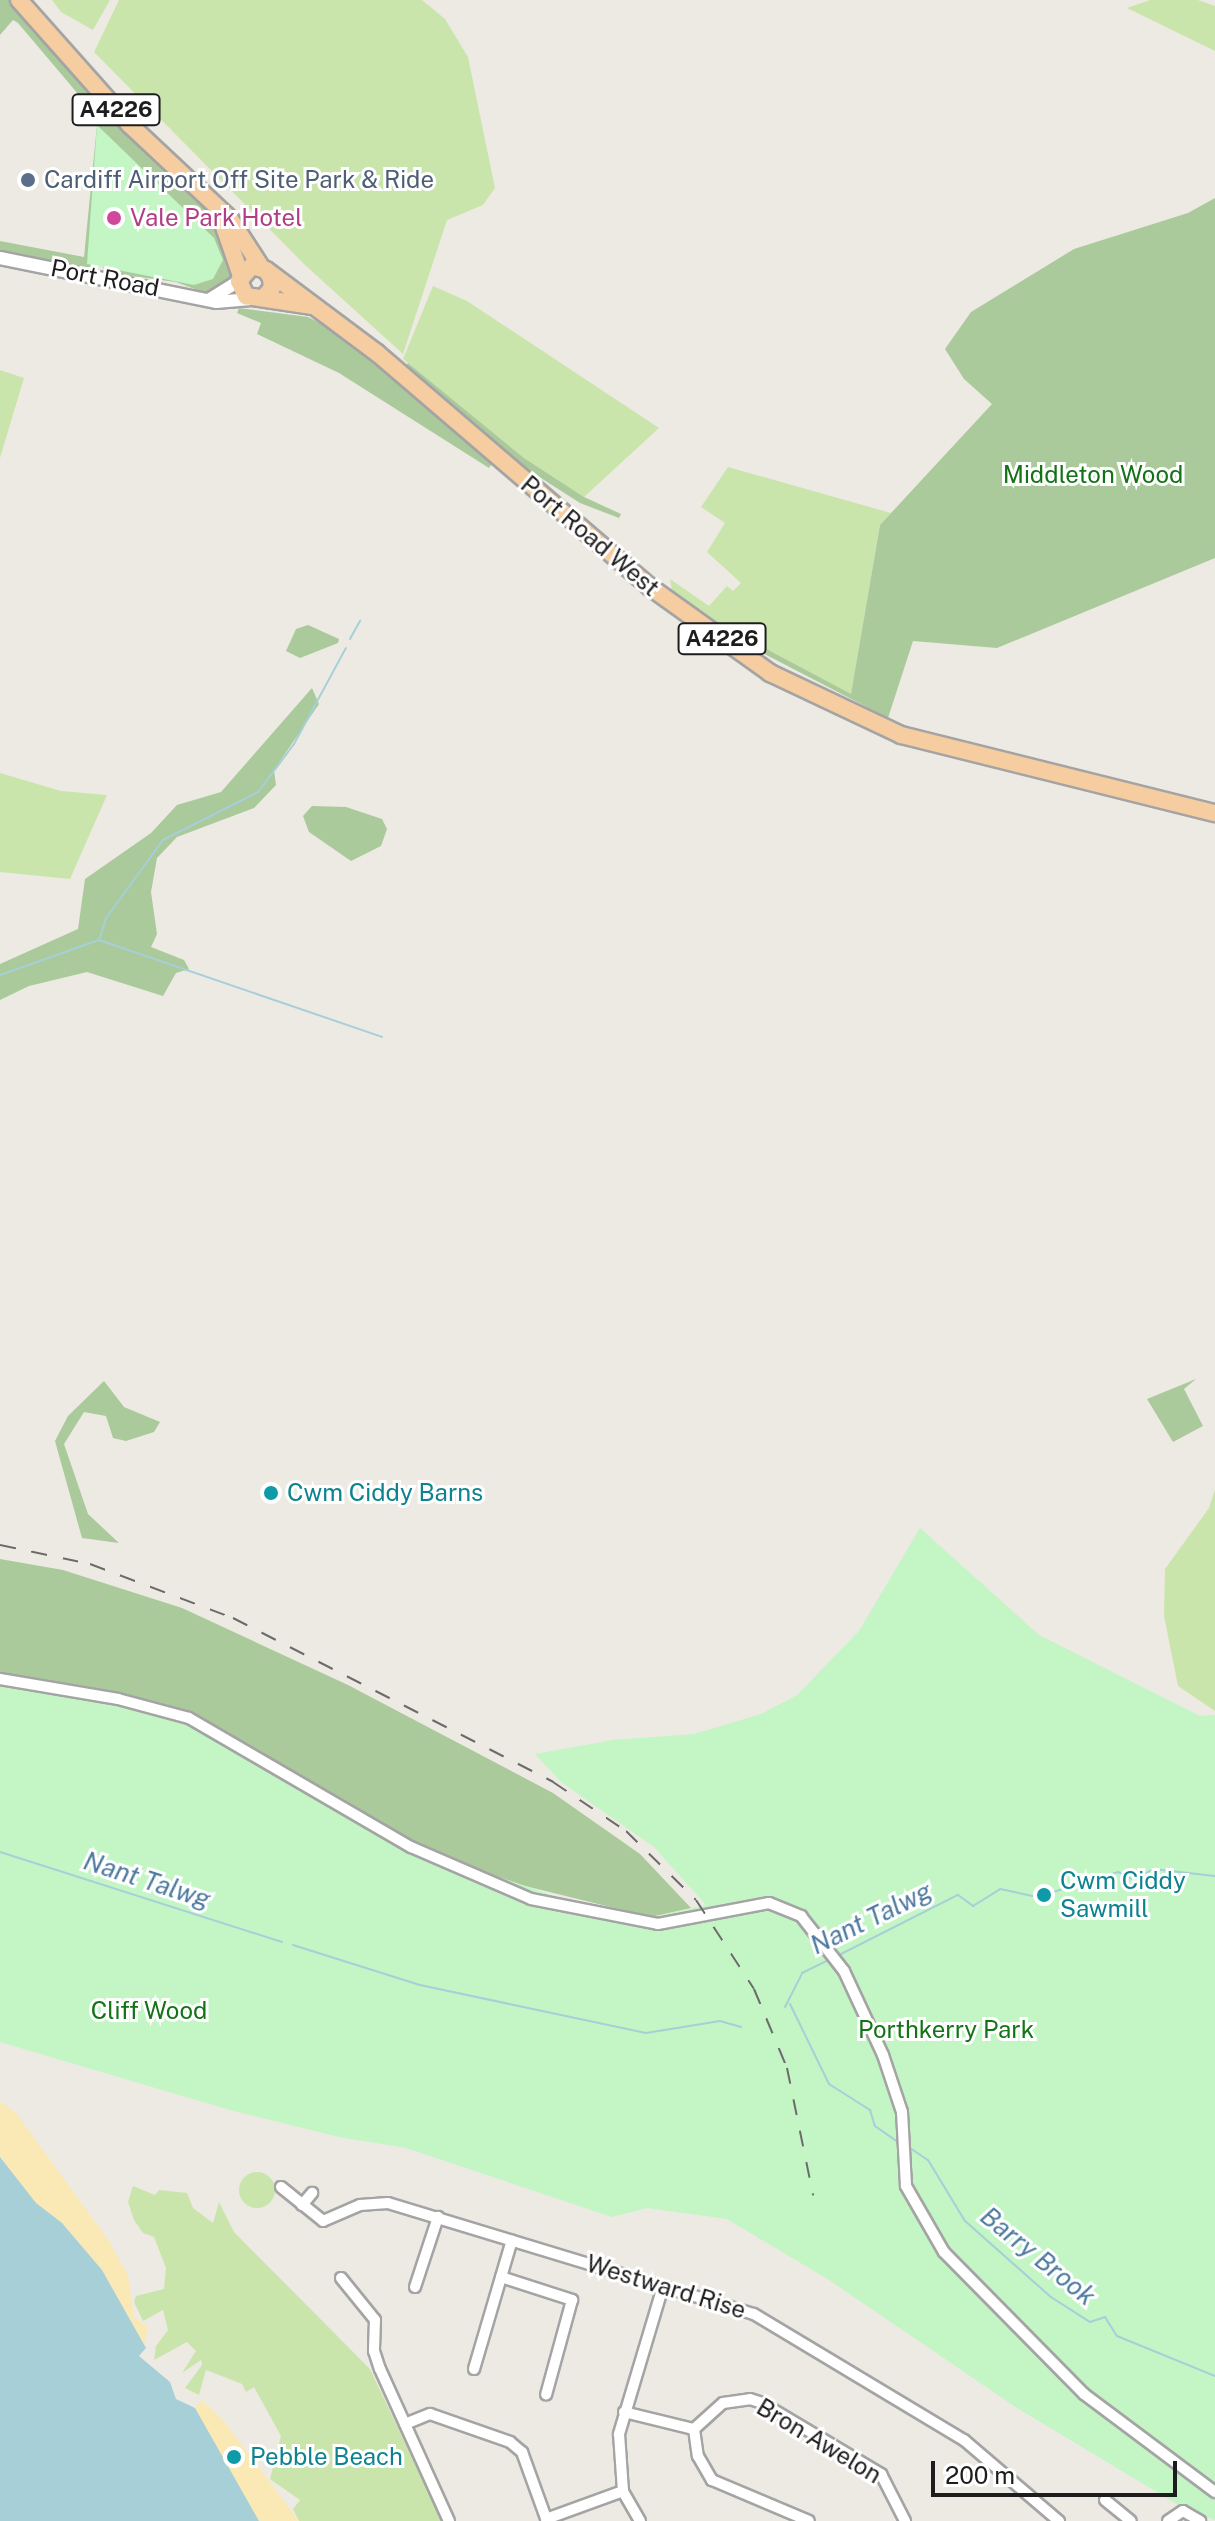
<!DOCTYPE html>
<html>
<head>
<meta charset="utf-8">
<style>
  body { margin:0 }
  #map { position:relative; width:1215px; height:2521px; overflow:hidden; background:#edeae3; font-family:"Public Sans",sans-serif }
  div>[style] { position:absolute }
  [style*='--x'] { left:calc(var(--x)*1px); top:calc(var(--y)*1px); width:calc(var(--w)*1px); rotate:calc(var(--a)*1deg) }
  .grass>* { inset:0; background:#cae5ac }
  .round { border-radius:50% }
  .forest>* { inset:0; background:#aaca9b }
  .sand>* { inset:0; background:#fae9b5 }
  .park>* { inset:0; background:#c3f5c5 }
  .water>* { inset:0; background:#a6cfd8 }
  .stream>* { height:2px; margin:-1px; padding:0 1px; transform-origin:1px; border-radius:1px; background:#a6cfd8 }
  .roads { filter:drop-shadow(2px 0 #a4a4a4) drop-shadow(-2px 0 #a4a4a4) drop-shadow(0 2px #a4a4a4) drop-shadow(0 -2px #a4a4a4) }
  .minor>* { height:10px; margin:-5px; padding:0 5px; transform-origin:5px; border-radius:5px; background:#fff }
  .tertiary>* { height:12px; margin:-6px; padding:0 6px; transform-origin:6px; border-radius:6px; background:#fff }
  .primary>* { height:16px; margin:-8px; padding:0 8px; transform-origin:8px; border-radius:8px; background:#f5cda1 }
  .rail>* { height:2px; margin-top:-1px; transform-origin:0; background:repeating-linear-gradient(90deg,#6b6b6b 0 16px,transparent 0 32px) }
  .dots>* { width:22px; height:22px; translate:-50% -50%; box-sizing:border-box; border:4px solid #fff; border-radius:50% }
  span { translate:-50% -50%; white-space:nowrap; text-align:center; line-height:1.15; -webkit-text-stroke:6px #fff; paint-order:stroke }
  .shield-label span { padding:2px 6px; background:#fff; border:2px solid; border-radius:6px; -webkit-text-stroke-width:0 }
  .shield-label { font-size:22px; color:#1d1d1d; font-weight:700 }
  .service-label { font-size:24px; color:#4e5e75 }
  .left { translate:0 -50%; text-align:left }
  .hotel-label { font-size:24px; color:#b23c85 }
  .street-label { font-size:24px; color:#1d1d1d }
  .park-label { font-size:24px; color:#137317 }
  .culture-label { font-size:24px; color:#0d838f }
  .water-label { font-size:26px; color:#4d799f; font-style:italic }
  .scale { position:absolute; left:931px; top:2461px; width:246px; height:36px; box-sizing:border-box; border:4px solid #1d1d1d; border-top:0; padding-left:10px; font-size:24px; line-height:28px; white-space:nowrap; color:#1d1d1d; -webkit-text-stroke:6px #fff; paint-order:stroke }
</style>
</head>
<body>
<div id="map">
  <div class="grass">
    <i style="clip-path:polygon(52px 0,110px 0,93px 30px,61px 12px)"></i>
    <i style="clip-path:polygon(119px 0,422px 0,445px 19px,468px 57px,495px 188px,483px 205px,447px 220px,403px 354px,305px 265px,94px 52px)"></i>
    <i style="clip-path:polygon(1150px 0,1198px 0,1215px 6px,1215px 51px,1127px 8px)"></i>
    <i style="clip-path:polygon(433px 286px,467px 301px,659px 428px,584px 497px,524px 458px,403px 359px)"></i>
    <i style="clip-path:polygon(0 370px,24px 378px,0 458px)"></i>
    <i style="clip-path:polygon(728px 467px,891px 513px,880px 525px,851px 695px,725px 628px,728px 635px,673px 596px,670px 579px,709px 606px,727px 586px,733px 591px,741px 583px,707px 552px,725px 523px,701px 507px)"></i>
    <i style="clip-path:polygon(0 773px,61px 791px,107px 795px,70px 879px,0 872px)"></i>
    <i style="clip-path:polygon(1215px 1489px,1215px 1711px,1178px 1686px,1164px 1616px,1165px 1569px,1209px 1508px)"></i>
    <i class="round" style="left:239px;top:2172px;width:36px;height:36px"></i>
    <i style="clip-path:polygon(133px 2186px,155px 2195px,159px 2190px,187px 2193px,193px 2208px,213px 2223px,219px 2202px,234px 2232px,370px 2369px,442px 2521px,299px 2521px,293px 2509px,300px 2500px,270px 2479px,281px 2436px,254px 2387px,246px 2392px,242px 2384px,206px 2370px,199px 2395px,185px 2388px,202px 2365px,201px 2360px,182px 2373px,196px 2351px,187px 2342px,154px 2360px,156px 2346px,168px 2330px,163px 2310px,143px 2321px,134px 2302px,136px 2296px,164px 2289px,166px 2268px,154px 2237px,143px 2233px,134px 2220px,128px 2202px)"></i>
  </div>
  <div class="forest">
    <i style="clip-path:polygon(0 0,13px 0,99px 103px,214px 215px,236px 270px,227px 284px,205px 293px,176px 282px,109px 273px,99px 264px,84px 269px,0 250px,0 241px,84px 257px,97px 125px,95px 114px,18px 23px,13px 20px,0 35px)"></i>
    <i style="clip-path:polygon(1215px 198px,1215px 558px,997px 648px,913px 641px,888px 718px,728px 635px,725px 627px,851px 694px,880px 525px,992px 404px,964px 379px,945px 349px,971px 312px,1074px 249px,1188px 213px)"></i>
    <i style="clip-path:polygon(239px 308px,308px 317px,346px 336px,493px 462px,489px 468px,339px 373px,257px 334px,261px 323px,237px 313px)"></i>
    <i style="clip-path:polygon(408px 363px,524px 458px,584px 497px,621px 514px,619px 518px,580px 503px,519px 464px,404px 370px)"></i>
    <i style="clip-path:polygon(308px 625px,339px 639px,338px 643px,300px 658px,286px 651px,296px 629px)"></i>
    <i style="clip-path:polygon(312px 688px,319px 704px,274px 770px,276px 785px,254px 808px,177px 837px,157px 858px,151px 892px,157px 934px,151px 947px,184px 960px,189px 969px,176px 973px,163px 996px,87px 972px,29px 986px,0 1000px,0 964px,78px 929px,85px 879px,151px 833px,177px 805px,221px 792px)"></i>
    <i style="clip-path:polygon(312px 806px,346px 807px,382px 819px,387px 829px,381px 846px,351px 861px,309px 832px,303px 816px)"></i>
    <i style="clip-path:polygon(1196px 1379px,1184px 1389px,1203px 1426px,1173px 1442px,1147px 1399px)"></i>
    <i style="clip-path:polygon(104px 1381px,124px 1407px,160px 1422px,154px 1432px,126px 1441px,113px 1438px,106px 1416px,84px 1412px,64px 1444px,88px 1514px,119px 1543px,82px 1538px,55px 1441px,68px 1416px)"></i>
    <i style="clip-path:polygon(0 1559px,63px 1570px,182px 1608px,348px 1685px,553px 1793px,640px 1854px,691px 1908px,651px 1917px,513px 1883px,441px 1857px,101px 1689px,0 1674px)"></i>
  </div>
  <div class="sand">
    <i style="clip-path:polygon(0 2101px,16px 2113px,109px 2241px,128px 2276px,134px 2317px,148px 2327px,144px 2345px,102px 2270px,62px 2223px,36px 2203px,0 2157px)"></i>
    <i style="clip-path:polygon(202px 2400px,223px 2420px,299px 2521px,259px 2521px,200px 2425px,195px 2408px)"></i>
  </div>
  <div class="park">
    <i style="clip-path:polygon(97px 125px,214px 238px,223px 260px,213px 279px,194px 285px,87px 264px)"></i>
    <i style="clip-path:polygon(920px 1528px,1039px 1635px,1200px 1716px,1215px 1715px,1215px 2520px,1180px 2506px,1017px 2408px,829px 2280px,727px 2219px,647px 2208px,612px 2217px,406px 2148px,339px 2137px,230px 2110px,0 2042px,0 1674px,101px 1689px,191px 1713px,317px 1793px,441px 1857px,566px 1900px,651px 1917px,706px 1905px,654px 1847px,561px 1782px,535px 1754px,613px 1740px,694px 1734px,761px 1714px,797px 1695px,859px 1631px)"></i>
  </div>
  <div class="water">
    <i style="clip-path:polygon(0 2157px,36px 2203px,62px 2223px,102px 2270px,146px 2348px,139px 2356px,170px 2382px,176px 2399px,195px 2408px,259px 2521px,0 2521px)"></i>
  </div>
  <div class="stream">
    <i style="--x:350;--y:639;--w:21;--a:-61"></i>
    <i style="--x:99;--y:940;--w:299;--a:18.9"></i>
    <i style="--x:0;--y:975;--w:105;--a:-19.5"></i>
    <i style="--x:99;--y:940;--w:23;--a:-72"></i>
    <i style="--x:106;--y:918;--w:97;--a:-53.8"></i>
    <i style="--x:163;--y:840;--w:106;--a:-26.8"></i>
    <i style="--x:258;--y:792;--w:60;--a:-53.1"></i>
    <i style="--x:294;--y:744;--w:109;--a:-61.6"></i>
    <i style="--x:0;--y:1852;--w:296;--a:17.7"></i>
    <i style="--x:293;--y:1945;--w:133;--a:17.5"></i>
    <i style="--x:420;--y:1985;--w:231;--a:12"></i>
    <i style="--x:646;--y:2033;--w:75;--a:-9.2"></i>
    <i style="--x:720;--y:2021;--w:22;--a:16"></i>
    <i style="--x:837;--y:1956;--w:136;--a:-26.8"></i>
    <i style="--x:958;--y:1895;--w:19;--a:36"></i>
    <i style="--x:973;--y:1906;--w:32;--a:-32"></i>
    <i style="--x:1000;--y:1889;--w:38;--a:12"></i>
    <i style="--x:1037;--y:1897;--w:85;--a:-17.2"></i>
    <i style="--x:1118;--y:1872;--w:18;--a:27"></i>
    <i style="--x:1134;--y:1880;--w:22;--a:-30"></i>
    <i style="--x:1153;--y:1869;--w:62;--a:6.4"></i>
    <i style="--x:790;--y:2004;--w:89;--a:64"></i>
    <i style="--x:829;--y:2084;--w:49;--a:32.4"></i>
    <i style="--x:870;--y:2110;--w:17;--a:73"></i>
    <i style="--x:875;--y:2126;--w:32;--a:35"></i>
    <i style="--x:785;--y:2007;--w:38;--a:-63"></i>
    <i style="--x:802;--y:1973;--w:32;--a:-26"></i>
    <i style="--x:907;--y:2146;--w:25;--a:34"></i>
    <i style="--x:928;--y:2160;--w:71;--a:58.8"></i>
    <i style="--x:965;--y:2221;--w:115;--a:41.5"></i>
    <i style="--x:1051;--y:2297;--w:46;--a:32.7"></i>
    <i style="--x:1090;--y:2322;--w:16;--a:-18"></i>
    <i style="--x:1105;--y:2317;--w:22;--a:58"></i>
    <i style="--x:1117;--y:2336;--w:106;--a:22.2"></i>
  </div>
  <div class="roads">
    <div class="minor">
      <i style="--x:0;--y:1679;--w:120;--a:9.6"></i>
      <i style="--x:118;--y:1699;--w:73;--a:15"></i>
      <i style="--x:189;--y:1718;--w:257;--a:30.2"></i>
      <i style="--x:411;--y:1847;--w:131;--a:23.4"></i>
      <i style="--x:531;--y:1899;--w:129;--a:11.1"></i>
      <i style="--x:658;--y:1924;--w:113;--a:-10.7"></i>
      <i style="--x:769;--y:1903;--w:35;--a:22"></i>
      <i style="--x:801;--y:1916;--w:70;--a:52"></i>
      <i style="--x:844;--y:1971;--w:93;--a:65.1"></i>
      <i style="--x:883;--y:2055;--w:60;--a:71.6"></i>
      <i style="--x:902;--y:2112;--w:74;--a:86.9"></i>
      <i style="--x:906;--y:2186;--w:76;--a:60.1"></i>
      <i style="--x:944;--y:2252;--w:199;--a:45.4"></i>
      <i style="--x:1084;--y:2394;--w:164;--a:36.8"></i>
      <i style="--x:281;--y:2187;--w:54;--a:39"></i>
      <i style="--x:323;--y:2221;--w:40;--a:-23.4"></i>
      <i style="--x:360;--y:2205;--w:28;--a:-4"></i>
      <i style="--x:388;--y:2203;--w:382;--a:16.9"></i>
      <i style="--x:754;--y:2314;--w:245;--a:31"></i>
      <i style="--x:964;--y:2440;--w:125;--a:40.5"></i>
      <i style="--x:302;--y:2205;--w:16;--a:-50"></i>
      <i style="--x:501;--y:2277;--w:75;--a:17.9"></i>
      <i style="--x:572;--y:2300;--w:98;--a:105.3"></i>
      <i style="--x:341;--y:2278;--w:54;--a:51"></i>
      <i style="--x:375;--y:2320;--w:31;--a:92"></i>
      <i style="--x:374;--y:2351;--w:19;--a:72"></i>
      <i style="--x:380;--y:2369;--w:167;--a:65.6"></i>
      <i style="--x:415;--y:2287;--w:74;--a:-71.8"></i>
      <i style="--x:474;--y:2369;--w:134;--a:-73.6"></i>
      <i style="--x:624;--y:2412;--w:72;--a:13.7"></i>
      <i style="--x:694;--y:2429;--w:39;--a:-42"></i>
      <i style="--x:723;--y:2403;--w:27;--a:-8"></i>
      <i style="--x:750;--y:2399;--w:13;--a:18"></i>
      <i style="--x:762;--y:2403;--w:139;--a:30.8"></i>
      <i style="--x:881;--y:2474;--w:53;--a:62.9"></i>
      <i style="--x:405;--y:2424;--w:27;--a:-22"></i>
      <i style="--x:430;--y:2414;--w:85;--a:19.3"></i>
      <i style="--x:510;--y:2442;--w:16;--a:40"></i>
      <i style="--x:522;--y:2452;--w:73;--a:70.1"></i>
      <i style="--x:694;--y:2429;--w:27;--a:82"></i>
      <i style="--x:698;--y:2456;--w:28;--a:60"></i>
      <i style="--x:712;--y:2480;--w:105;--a:22.9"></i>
      <i style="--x:1105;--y:2500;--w:33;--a:39"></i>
      <i style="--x:546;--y:2519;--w:82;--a:-20"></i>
      <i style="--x:640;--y:2521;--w:34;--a:-120"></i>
      <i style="--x:623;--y:2491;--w:57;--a:-94"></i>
      <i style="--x:619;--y:2434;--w:154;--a:-73.4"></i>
      <i style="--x:1168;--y:2521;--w:18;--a:-34"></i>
      <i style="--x:1183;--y:2511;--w:20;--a:30"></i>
    </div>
    <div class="tertiary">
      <i style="--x:0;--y:258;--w:220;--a:11.5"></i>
      <i style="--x:216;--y:302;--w:35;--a:-5"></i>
      <i style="--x:210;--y:299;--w:34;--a:-32"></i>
    </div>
    <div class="primary">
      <i style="--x:19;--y:0;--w:167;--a:48.4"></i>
      <i style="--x:130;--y:125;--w:137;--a:43.2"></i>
      <i style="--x:230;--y:219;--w:57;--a:57.1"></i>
      <i style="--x:224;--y:227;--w:52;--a:70.9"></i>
      <i style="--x:266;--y:270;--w:139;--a:36.8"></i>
      <i style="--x:377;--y:353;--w:360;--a:40.6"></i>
      <i style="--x:650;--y:587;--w:148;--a:35.6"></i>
      <i style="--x:770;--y:673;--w:145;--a:25.3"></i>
      <i style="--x:901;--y:735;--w:324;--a:14"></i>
      <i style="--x:263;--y:298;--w:13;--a:-48"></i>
      <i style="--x:272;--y:288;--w:10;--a:-96"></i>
      <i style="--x:271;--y:278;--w:9;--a:-122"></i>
      <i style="--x:266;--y:270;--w:15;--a:-164"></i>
      <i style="--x:252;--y:266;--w:20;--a:131"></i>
      <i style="--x:239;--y:281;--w:17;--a:65"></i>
      <i style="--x:246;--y:296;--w:67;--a:8.6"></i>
    </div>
  </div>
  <div class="rail">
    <i style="--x:0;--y:1545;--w:92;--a:11.9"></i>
    <i style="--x:90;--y:1564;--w:153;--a:20.7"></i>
    <i style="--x:233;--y:1618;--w:360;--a:27.1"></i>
    <i style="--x:553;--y:1782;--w:88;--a:33.9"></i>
    <i style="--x:626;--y:1831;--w:98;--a:44.6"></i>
    <i style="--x:696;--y:1900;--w:106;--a:56.9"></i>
    <i style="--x:754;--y:1989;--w:86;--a:67.3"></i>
    <i style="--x:787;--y:2068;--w:130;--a:78.4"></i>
  </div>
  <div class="dots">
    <i style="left:28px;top:180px;background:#5c6f8a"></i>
    <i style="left:114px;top:218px;background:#d1479c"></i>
    <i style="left:271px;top:1493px;background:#0f9aa8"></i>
    <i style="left:1044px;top:1895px;background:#0f9aa8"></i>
    <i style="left:234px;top:2457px;background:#0f9aa8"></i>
  </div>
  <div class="shield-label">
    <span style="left:116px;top:110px">A4226</span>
    <span style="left:722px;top:639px">A4226</span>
  </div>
  <div class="service-label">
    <span class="left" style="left:44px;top:180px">Cardiff Airport Off Site Park &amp; Ride</span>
  </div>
  <div class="hotel-label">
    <span class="left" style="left:130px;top:218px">Vale Park Hotel</span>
  </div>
  <div class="street-label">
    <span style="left:105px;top:278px;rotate:11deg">Port Road</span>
    <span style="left:590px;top:536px;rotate:40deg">Port Road West</span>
    <span style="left:666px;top:2287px;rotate:17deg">Westward Rise</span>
    <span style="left:819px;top:2441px;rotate:31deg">Bron Awelon</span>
  </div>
  <div class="park-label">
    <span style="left:1093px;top:475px">Middleton Wood</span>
    <span style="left:149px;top:2011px">Cliff Wood</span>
    <span style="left:946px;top:2030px">Porthkerry Park</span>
  </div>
  <div class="culture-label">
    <span class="left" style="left:287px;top:1493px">Cwm Ciddy Barns</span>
    <span class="left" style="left:1060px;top:1895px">Cwm Ciddy<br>Sawmill</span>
    <span class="left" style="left:250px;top:2457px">Pebble Beach</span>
  </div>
  <div class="water-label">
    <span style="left:147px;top:1880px;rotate:18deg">Nant Talwg</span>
    <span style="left:871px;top:1918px;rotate:-26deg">Nant Talwg</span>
    <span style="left:1038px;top:2256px;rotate:39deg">Barry Brook</span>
  </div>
  <div class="scale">200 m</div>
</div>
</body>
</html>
